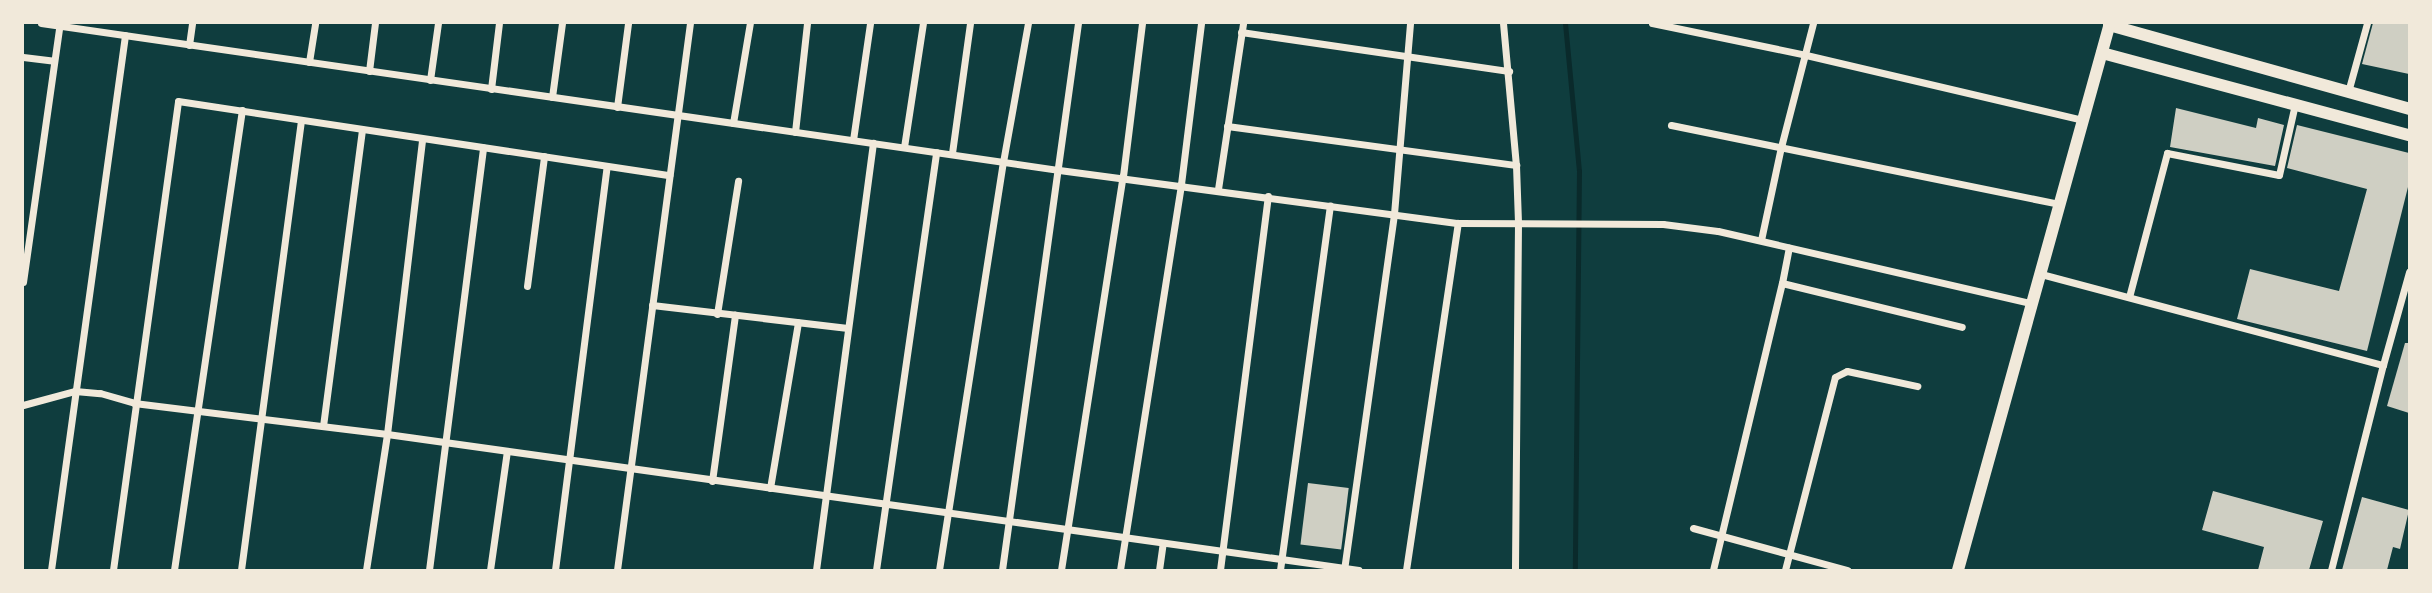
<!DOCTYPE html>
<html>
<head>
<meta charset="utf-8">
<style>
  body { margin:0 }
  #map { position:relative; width:2432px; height:593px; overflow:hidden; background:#0f3d3e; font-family:"Nunito Sans",sans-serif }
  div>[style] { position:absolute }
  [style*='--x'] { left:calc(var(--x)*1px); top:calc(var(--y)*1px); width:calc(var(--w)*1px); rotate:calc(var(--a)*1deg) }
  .stream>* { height:5px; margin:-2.5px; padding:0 2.5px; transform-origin:2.5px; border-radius:2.5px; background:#0a2a2b }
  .building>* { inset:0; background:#cfcfc3; transform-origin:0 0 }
  .minor>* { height:7px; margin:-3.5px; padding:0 3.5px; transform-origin:3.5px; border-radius:3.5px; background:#f1e9da }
  .tertiary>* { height:12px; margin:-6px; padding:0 6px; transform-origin:6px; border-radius:6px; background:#f1e9da }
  span { translate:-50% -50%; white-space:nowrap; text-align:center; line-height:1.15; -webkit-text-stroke:5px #f1e9da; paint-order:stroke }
  .frame { position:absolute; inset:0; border:24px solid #f1e9da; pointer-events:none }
</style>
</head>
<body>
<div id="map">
  <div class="stream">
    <i style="--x:1565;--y:23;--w:149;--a:84.6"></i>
    <i style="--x:1579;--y:171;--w:399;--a:90.6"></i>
  </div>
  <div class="building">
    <i style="clip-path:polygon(2373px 23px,2409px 23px,2409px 74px,2362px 64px)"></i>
    <i style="clip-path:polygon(2176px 108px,2256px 128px,2258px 118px,2284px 125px,2275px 166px,2170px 147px)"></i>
    <i style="clip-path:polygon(2297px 125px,2409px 153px,2409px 183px,2367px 351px,2237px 319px,2250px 269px,2339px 291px,2367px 189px,2287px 168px)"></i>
    <i style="clip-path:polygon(2405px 343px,2409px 343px,2409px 413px,2387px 406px)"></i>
    <i style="left:1308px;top:483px;width:41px;height:62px;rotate:7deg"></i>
    <i style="clip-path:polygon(2213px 491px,2323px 521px,2309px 570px,2258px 570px,2264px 547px,2202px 530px)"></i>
    <i style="clip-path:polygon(2362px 497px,2409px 510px,2400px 549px,2393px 547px,2387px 570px,2342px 570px)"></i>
  </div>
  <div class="minor">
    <i style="--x:41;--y:23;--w:1029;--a:8.22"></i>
    <i style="--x:1059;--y:170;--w:403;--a:7.6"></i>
    <i style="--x:1458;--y:223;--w:205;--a:0.3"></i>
    <i style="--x:1663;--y:224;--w:55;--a:7.3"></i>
    <i style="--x:1718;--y:231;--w:323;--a:13"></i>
    <i style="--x:1503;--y:23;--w:143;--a:84.8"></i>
    <i style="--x:1516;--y:165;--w:58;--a:88"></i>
    <i style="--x:1518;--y:223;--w:347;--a:90.5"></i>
    <i style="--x:1652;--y:23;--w:157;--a:11.7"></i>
    <i style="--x:1806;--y:55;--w:285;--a:13.2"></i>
    <i style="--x:1241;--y:32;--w:271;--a:8.3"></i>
    <i style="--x:189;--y:45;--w:22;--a:-82"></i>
    <i style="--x:23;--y:57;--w:31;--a:7"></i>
    <i style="--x:309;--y:62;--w:39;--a:-81"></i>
    <i style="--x:369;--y:71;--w:48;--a:-82.9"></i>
    <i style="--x:430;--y:80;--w:58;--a:-82"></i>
    <i style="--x:491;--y:89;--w:66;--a:-83.1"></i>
    <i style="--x:2348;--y:92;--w:72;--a:-74.6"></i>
    <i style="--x:552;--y:97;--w:75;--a:-82.3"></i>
    <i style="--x:617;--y:107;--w:85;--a:-82.5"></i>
    <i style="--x:733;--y:123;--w:101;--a:-80.4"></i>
    <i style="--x:1671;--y:125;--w:397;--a:11.5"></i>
    <i style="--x:1227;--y:126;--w:292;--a:7.7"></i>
    <i style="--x:795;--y:132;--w:110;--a:-83.7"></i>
    <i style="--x:853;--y:140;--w:118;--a:-81.7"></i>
    <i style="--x:904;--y:147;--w:125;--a:-81.3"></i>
    <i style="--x:952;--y:153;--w:131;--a:-82.1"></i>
    <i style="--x:1218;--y:189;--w:168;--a:-81.4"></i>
    <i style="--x:1761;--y:240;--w:95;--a:-77.9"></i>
    <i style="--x:1781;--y:147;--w:128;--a:-75.5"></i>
    <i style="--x:2041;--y:274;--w:354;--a:14.9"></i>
    <i style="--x:2383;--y:365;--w:97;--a:-74.4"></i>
    <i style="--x:23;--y:282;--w:262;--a:-81.9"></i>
    <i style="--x:1782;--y:283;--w:36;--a:-79"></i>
    <i style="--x:527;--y:286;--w:131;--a:-82.5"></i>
    <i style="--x:2129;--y:297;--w:149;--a:-75.2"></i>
    <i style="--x:2167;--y:153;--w:114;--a:11.1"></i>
    <i style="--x:2279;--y:175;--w:73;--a:-77.3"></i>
    <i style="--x:652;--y:305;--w:197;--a:6.7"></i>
    <i style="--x:717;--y:314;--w:135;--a:-81"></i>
    <i style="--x:23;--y:405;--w:54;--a:-15.1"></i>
    <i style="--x:75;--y:391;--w:25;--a:5"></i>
    <i style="--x:100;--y:393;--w:35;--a:16"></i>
    <i style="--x:134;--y:403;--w:255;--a:7"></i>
    <i style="--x:387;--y:434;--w:981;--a:7.96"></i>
    <i style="--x:323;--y:426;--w:299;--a:-82.5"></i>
    <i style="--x:712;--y:481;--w:168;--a:-82.1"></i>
    <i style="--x:770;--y:488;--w:168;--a:-80.4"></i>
    <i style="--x:1693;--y:528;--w:160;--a:15.3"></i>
    <i style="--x:51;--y:570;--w:540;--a:-82.12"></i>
    <i style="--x:113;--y:570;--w:473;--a:-82.1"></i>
    <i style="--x:178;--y:101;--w:497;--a:8.6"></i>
    <i style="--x:174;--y:570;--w:465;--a:-81.6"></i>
    <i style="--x:241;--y:570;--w:453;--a:-82.4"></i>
    <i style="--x:366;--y:570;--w:138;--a:-81.2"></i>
    <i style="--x:387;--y:434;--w:297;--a:-83.2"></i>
    <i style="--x:429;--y:570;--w:426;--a:-82.7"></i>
    <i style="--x:490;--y:570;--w:120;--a:-81.9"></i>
    <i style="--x:555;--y:570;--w:407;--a:-82.7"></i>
    <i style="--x:617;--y:570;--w:552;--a:-82.4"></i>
    <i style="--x:816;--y:570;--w:431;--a:-82.4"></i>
    <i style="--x:876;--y:570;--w:422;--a:-81.8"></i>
    <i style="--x:939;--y:570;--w:413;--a:-81.1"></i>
    <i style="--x:1003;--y:162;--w:141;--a:-79.8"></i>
    <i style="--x:1002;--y:570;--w:552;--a:-82.09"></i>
    <i style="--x:1061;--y:570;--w:399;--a:-81.1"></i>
    <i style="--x:1123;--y:176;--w:154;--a:-82.9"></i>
    <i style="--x:1120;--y:570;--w:391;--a:-81"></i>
    <i style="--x:1181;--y:184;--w:162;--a:-82.9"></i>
    <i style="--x:1159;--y:570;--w:27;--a:-82"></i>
    <i style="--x:1220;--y:570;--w:377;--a:-82.7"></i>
    <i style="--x:1280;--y:570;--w:368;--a:-82.2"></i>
    <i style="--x:1344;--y:570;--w:359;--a:-82"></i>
    <i style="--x:1394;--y:214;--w:192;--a:-85.2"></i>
    <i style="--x:1406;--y:570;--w:351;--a:-81.5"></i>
    <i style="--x:1713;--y:570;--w:295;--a:-76.5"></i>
    <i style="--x:1782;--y:283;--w:185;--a:13.7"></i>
    <i style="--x:1785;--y:570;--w:199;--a:-75.5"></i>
    <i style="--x:1835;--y:377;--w:13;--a:-27"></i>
    <i style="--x:1847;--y:371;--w:72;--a:12.1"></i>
    <i style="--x:2331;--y:570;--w:211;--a:-75.8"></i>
  </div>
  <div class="tertiary">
    <i style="--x:2109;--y:25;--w:312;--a:15.6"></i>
    <i style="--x:2102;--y:53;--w:318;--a:15"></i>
    <i style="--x:1958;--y:570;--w:568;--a:-74.47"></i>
  </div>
  <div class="frame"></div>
</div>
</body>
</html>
